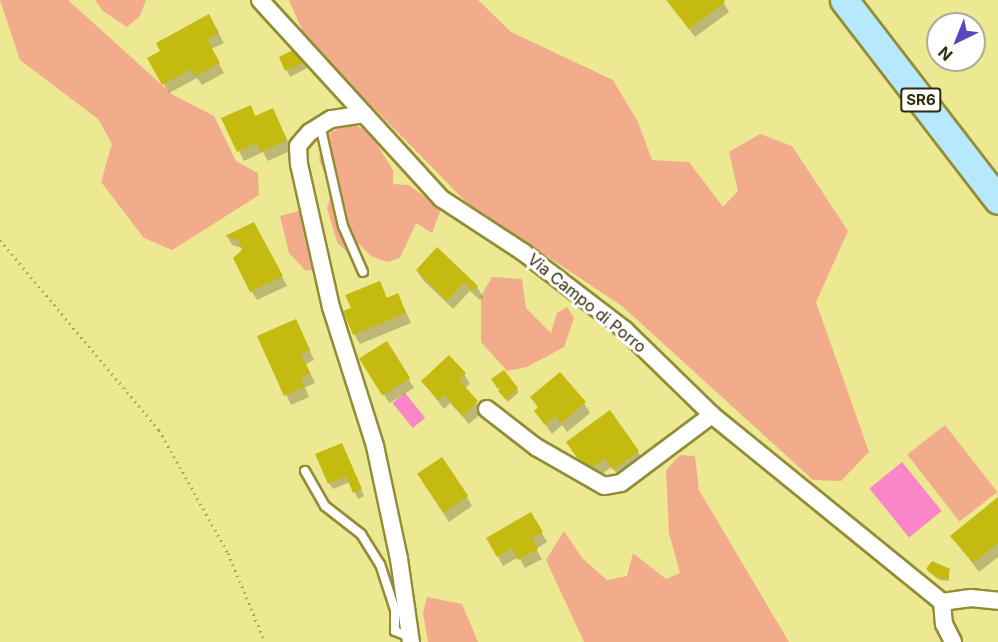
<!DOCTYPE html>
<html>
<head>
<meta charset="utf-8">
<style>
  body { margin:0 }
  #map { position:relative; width:998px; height:642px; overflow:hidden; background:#ede892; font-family:Inter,sans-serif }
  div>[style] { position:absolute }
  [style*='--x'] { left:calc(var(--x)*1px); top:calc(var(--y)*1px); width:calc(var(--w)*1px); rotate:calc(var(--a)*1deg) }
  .green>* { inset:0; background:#f3ac8b; transform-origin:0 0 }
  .water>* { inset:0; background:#fa85c9; transform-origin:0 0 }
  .shadow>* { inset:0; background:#0003; transform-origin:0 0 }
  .building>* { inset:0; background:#c4ba10; transform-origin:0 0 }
  .path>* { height:3px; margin-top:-1.5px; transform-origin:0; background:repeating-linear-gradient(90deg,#a5a15e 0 1.5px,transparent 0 6px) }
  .roads { filter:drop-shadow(2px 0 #928d36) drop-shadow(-2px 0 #928d36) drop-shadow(0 2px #928d36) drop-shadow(0 -2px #928d36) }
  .service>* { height:8px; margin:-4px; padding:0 4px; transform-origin:4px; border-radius:4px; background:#fff }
  .minor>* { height:16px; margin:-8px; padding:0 8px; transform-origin:8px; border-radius:8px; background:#fff }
  .primary>* { height:27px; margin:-13.5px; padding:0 13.5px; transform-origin:13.5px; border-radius:13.5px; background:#b7e9fe }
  span { translate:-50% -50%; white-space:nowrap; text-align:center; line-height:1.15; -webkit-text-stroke:6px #fff; paint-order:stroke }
  .shield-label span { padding:2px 4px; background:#fff; border:2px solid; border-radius:4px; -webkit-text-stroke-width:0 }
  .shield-label { font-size:15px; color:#2f2d08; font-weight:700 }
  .street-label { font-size:16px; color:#2f2d08 }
  .north { position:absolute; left:926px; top:12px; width:60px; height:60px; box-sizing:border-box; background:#fff; border:2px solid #acab9c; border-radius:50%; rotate:223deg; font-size:16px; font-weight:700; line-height:24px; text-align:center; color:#2f2d08 }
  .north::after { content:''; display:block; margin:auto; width:21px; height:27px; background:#5b46be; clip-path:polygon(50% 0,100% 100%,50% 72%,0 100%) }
</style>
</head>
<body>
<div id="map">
  <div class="green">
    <i style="clip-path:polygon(0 0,68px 0,173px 95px,214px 116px,236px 161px,258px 173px,259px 195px,172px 250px,144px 238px,101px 182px,112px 144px,98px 119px,20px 60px)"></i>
    <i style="clip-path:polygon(95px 0,146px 0,140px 16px,127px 27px,103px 11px)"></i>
    <i style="clip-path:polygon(289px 0,478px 0,511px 32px,613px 80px,638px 122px,652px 160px,689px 162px,723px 207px,738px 191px,729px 152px,760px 134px,792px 146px,848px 231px,816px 302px,869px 452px,841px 481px,813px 480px,622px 306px,467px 203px,306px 39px)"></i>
    <i style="clip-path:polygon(348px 123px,368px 130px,393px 170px,393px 184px,409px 185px,441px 209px,432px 233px,416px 223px,400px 258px,387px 262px,371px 256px,356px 241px,347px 252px,337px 242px,327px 208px,332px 191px,319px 160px,323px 137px)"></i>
    <i style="clip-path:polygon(302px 210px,317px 271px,305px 270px,289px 253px,280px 216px)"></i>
    <i style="clip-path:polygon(492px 277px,522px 279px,526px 308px,551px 333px,557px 313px,567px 307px,574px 318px,564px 347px,527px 367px,507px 371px,481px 342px,481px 296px)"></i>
    <i style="left:945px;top:425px;width:85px;height:48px;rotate:52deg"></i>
    <i style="clip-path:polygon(680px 455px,695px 456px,699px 490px,789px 642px,584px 642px,546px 560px,564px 531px,582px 558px,607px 580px,627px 576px,633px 553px,666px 579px,680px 573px,669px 533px,666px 470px)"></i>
    <i style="clip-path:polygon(427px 597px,462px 604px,478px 642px,428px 642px,423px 613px)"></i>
  </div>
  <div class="water">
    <i style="left:405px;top:393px;width:32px;height:16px;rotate:51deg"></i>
    <i style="left:902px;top:462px;width:63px;height:42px;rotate:51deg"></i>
  </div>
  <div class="shadow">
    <i style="clip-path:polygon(667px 0,722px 0,729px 12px,695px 37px)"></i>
    <i style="clip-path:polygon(209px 16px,224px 43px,211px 49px,224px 73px,202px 85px,197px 78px,169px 93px,149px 59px)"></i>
    <i style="clip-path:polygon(281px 58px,306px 62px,309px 67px,290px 77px)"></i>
    <i style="clip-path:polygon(250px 107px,256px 117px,277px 119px,292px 150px,268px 161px,263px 152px,244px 161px,223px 119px)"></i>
    <i style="clip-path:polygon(259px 234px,287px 286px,257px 300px,251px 291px,245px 249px,232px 245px,227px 236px)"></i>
    <i style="clip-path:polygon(437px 249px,477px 287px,483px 297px,480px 300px,470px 291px,453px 309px,423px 280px,417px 271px)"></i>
    <i style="clip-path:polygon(379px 283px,387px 299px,398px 295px,411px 323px,360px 344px,354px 334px,353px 309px)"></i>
    <i style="clip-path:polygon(301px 331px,314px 360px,306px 364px,315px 383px,305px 387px,309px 397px,291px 405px,259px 337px)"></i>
    <i style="left:386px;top:343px;width:53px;height:29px;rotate:58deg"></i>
    <i style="clip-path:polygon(503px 372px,519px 392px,508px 402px,493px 379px)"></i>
    <i style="clip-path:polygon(464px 374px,470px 384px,465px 388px,483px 412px,469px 424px,450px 403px,444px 409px,423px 382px)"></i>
    <i style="clip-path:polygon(532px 397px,584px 403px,590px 413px,567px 432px,562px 425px,552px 434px,536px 411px,539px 409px)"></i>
    <i style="clip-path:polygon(568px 443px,638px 452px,643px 461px,620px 478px,612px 467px,593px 480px)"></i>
    <i style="clip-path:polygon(345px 451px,364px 496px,358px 499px,350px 482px,333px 489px,329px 483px)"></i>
    <i style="clip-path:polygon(424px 484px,467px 497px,472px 506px,449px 522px)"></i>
    <i style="clip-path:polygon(998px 501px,998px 557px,979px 572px,952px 536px)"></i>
    <i style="clip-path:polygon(531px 514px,547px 542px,536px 549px,542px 559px,525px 568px,519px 557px,503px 566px,488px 538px)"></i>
    <i style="clip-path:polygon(949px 570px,949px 581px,940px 580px,929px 572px)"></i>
  </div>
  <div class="building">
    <i style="clip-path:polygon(666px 0,724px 0,725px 2px,689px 29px)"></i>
    <i style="clip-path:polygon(209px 14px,219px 33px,207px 39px,220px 63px,195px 76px,191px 69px,162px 85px,147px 58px,160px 51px,156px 43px)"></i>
    <i style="clip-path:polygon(295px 49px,307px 61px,285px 71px,279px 57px)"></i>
    <i style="clip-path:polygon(251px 105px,255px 116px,273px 108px,287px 140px,261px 152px,257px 143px,237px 152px,221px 118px)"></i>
    <i style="clip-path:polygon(254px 222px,283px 276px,250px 292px,233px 258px,242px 250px,239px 240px,225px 236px)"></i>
    <i style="clip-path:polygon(437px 247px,478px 286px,473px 291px,464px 282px,447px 301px,416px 270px)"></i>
    <i style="clip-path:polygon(380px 281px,387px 298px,398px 293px,406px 313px,353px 335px,343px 311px,351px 308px,345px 295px)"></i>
    <i style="clip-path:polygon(296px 319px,310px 350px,301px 354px,310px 373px,301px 377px,305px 387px,284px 396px,257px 336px)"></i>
    <i style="left:387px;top:341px;width:44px;height:33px;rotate:58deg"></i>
    <i style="clip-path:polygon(449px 355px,466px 373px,459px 380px,478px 401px,463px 416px,444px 395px,438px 400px,421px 381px)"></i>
    <i style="clip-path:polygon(504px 370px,518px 388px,506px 400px,498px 391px,506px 383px,498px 389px,491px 379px)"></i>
    <i style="clip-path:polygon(560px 372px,586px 402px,561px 423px,555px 416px,545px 425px,534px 411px,538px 407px,530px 397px)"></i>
    <i style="clip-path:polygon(610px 410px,639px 451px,613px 470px,605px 458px,587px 472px,566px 442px)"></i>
    <i style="clip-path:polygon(342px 443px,362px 489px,353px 493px,346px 476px,328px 484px,315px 454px)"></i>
    <i style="left:442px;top:457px;width:47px;height:30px;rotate:56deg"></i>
    <i style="clip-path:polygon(998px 497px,998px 543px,973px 563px,950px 536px)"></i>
    <i style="clip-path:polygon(531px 512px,543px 532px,532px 538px,538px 549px,518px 560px,512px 548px,497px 557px,486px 538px)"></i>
    <i style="clip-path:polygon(932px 561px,950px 569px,948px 579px,937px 578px,926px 569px)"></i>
  </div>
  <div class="path">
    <i style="--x:0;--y:240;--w:248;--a:50.1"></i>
    <i style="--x:159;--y:430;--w:141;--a:60.7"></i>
    <i style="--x:228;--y:553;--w:96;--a:67.4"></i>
  </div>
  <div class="roads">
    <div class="service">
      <i style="--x:320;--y:125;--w:104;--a:77.2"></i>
      <i style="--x:343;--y:226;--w:50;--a:66.5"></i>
      <i style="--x:305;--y:471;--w:40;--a:60.3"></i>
      <i style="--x:325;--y:506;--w:46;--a:37.9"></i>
      <i style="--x:361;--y:534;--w:36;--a:58"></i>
      <i style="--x:380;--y:564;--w:48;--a:71.9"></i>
      <i style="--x:395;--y:610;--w:21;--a:90"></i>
      <i style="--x:395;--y:631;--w:16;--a:22"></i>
    </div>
    <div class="minor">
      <i style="--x:260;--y:0;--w:270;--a:47.6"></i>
      <i style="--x:442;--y:199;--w:97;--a:33.2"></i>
      <i style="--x:523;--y:252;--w:128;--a:37.4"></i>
      <i style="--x:625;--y:330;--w:122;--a:44.3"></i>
      <i style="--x:712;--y:415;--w:296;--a:39.1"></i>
      <i style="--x:942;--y:602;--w:29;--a:-8"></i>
      <i style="--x:971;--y:598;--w:27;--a:6"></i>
      <i style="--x:364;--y:114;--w:33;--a:171"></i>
      <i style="--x:331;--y:119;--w:25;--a:148"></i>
      <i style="--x:310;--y:132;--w:18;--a:131"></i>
      <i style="--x:298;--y:146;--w:18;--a:87"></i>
      <i style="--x:299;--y:164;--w:147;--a:77.4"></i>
      <i style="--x:331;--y:307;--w:146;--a:72.4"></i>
      <i style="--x:375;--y:446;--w:116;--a:78"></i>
      <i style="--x:399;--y:559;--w:84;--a:81.8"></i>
      <i style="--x:487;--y:409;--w:62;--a:37.8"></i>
      <i style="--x:536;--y:447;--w:78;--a:29.8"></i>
      <i style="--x:604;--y:486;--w:17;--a:-10"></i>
      <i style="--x:621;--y:483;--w:114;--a:-36.8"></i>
      <i style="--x:942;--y:602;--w:22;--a:85"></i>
      <i style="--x:944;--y:624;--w:20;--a:63"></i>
    </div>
    <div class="primary">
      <i style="--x:844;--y:0;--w:252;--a:52.4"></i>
    </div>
  </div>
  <div class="shield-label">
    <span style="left:921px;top:100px">SR6</span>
  </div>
  <div class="street-label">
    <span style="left:587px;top:303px;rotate:39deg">Via Campo di Porro</span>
  </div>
  <div class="north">N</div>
</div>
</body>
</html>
